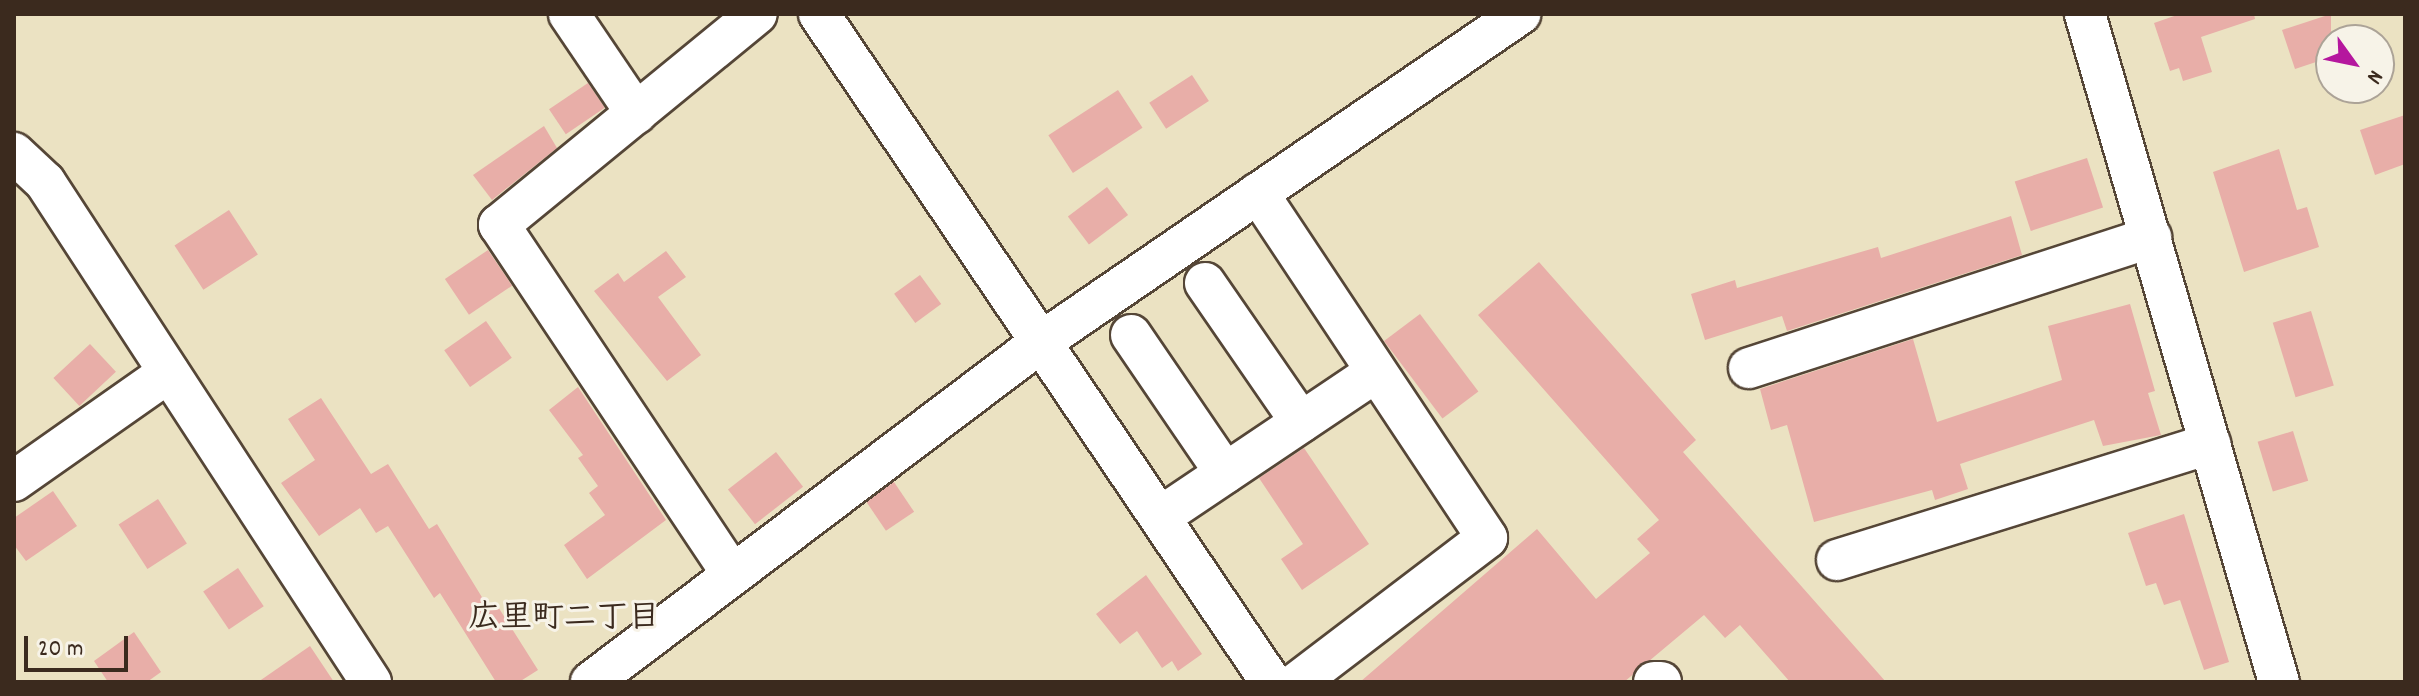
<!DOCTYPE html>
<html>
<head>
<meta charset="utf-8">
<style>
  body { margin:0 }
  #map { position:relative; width:2419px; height:696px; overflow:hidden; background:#ebe2c2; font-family:Dekko,"Klee One",sans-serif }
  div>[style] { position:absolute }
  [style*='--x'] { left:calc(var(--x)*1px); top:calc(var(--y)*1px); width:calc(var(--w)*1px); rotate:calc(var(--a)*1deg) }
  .building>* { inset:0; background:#e8aea8; transform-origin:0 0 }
  .roads { filter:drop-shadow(2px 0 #554637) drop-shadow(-2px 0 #554637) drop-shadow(0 2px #554637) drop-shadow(0 -2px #554637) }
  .minor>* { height:40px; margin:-20px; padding:0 20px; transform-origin:20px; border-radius:20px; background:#fff }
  span { translate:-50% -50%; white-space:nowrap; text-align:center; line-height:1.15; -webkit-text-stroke:6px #f7f3e8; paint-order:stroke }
  .neighbourhood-label { font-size:32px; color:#3b2a1e; font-weight:700 }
  .frame { position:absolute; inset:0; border:16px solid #3b2a1e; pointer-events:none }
  .north { position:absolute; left:2315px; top:24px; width:80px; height:80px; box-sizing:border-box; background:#f7f3e8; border:2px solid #aca397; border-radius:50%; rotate:123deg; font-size:22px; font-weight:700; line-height:32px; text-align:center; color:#3b2a1e }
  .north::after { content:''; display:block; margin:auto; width:28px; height:36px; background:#b5179e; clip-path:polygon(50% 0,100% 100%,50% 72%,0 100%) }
  .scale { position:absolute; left:24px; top:636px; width:104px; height:36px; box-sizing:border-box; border:4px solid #3b2a1e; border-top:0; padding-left:10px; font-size:24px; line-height:28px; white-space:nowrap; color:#3b2a1e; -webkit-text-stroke:6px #f7f3e8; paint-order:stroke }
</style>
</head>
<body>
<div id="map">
  <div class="building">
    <i style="clip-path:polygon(2180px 14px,2254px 14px,2255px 19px,2201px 37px,2212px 72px,2183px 81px,2179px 68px,2170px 71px,2154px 23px)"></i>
    <i style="clip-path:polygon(2331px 14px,2331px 57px,2295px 69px,2282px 30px)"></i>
    <i style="left:1192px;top:75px;width:31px;height:51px;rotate:57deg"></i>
    <i style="left:588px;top:83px;width:30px;height:47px;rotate:56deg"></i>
    <i style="left:1118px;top:90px;width:45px;height:83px;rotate:57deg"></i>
    <i style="clip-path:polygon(2405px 115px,2405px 164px,2375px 175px,2360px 130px)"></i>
    <i style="clip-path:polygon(544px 126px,557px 148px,492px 200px,473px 175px)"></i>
    <i style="clip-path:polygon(2279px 149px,2297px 210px,2307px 207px,2319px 247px,2244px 272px,2213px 172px)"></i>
    <i style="left:2087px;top:158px;width:52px;height:76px;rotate:72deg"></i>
    <i style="left:1107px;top:187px;width:35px;height:49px;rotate:53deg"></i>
    <i style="left:229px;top:210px;width:53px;height:65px;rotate:57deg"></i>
    <i style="clip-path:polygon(2011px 216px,2022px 255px,1787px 331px,1782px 316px,1705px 340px,1691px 294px,1735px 280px,1737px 288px,1878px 247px,1881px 258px)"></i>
    <i style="left:488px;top:250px;width:43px;height:52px;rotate:56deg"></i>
    <i style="clip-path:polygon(666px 251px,686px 277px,658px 297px,701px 355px,667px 381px,594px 291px,618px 273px,624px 282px)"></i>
    <i style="clip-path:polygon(1539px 262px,1696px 440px,1683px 452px,1886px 682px,1790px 682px,1740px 625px,1725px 638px,1704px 615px,1624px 682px,1360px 682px,1537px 529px,1596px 599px,1650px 553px,1637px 539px,1659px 520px,1478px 315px)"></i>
    <i style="left:920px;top:275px;width:36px;height:32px;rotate:54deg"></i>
    <i style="clip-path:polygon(2130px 304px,2155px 391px,2148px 393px,2161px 435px,2103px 446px,2094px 420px,1960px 464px,1968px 489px,1935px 500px,1932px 490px,1814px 522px,1787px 425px,1771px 430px,1760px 389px,1913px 339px,1937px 422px,2062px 380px,2048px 326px)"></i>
    <i style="left:2311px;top:311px;width:78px;height:40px;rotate:73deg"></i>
    <i style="left:1420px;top:314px;width:97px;height:45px;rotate:53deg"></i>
    <i style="left:486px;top:321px;width:45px;height:51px;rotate:55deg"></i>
    <i style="left:90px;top:344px;width:38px;height:50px;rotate:47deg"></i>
    <i style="clip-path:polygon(578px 387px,666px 520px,587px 579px,564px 545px,605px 515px,589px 493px,598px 486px,578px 458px,583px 455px,549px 410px)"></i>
    <i style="clip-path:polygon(321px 398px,371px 474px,388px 464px,429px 529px,437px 524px,488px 607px,495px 602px,538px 670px,519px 682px,496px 682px,440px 593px,434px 598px,388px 526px,376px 533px,360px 508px,319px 536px,281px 483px,315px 460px,288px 419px)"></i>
    <i style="left:2293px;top:431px;width:52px;height:37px;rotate:73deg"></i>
    <i style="clip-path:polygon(1304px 448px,1369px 544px,1302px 590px,1281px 559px,1303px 544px,1259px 478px)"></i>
    <i style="left:776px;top:452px;width:44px;height:61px;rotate:52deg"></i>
    <i style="left:894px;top:482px;width:36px;height:34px;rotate:56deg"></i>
    <i style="clip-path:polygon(53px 491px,77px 526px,26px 561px,14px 545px,14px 518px)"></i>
    <i style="left:158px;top:499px;width:53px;height:47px;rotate:57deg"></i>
    <i style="clip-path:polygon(2184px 514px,2229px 662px,2204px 670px,2180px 600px,2164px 605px,2156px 583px,2146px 586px,2128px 533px)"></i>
    <i style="left:238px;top:568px;width:46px;height:42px;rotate:56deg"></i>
    <i style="clip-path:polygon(1146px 575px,1202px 654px,1178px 671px,1172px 661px,1162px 668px,1137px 631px,1120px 644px,1096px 614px)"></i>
    <i style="clip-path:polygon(134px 632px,161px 672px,147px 682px,108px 682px,94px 661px)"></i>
    <i style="clip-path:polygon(310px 646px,334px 682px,258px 682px)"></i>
  </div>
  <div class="roads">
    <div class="minor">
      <i style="--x:569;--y:14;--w:120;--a:55.9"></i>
      <i style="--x:819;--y:14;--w:807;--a:55.92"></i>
      <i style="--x:2085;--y:14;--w:696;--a:73.81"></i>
      <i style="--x:14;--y:153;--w:42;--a:43.1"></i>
      <i style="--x:45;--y:182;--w:597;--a:56.9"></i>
      <i style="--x:1258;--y:193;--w:414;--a:56.4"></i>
      <i style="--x:1487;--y:538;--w:238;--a:142.7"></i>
      <i style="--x:1205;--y:283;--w:169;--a:55.4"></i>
      <i style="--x:1131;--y:335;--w:167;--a:55.7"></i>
      <i style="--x:1749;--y:368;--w:423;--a:-18"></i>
      <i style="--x:14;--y:481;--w:189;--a:-35.1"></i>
      <i style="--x:1160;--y:517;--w:258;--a:-33.9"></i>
      <i style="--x:1837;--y:560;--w:391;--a:-17.3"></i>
      <i style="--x:732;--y:574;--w:420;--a:-123.7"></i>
      <i style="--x:499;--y:225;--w:333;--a:-39.3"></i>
      <i style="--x:591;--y:682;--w:564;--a:-37.07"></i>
      <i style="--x:1041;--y:342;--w:581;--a:-34.4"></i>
      <i style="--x:1654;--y:682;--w:7;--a:0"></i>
    </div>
  </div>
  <div class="neighbourhood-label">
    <span style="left:564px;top:620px">広里町二丁目</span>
  </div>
  <div class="frame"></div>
  <div class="north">N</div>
  <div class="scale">20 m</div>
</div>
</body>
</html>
